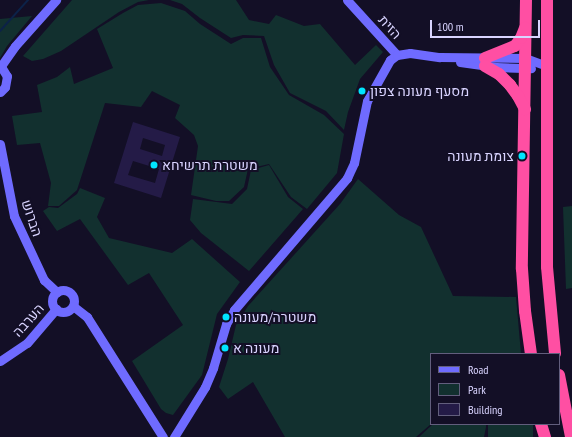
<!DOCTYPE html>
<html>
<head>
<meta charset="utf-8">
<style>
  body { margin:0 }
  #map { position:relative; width:572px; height:437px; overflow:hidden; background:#130f26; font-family:"PT Sans Narrow",Heebo,sans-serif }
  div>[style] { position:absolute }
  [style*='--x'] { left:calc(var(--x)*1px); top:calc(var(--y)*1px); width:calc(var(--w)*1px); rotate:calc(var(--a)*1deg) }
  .green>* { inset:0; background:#12302f; transform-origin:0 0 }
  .stream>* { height:2px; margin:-1px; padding:0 1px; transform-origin:1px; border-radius:1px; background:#0c2248 }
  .building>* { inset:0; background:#241b47 }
  .secondary>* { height:9px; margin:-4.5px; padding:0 4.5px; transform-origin:4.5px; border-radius:4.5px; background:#6f6bff }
  .secondary>.ring { margin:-4.5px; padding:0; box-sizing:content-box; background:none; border:9px solid #6f6bff; border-radius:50% }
  .highway>* { height:12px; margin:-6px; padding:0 6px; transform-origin:6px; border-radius:6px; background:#ff4fa3 }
  .dots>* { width:11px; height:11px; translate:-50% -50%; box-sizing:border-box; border:2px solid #130f26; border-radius:50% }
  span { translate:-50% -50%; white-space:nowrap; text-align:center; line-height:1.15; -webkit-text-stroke:4px #130f26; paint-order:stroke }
  .street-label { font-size:14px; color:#d9d4ff }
  .poi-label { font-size:14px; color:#d9d4ff }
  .left { translate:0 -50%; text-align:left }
  .right { translate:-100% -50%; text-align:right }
  .legend { position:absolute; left:430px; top:353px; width:130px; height:72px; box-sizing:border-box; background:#130f26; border:1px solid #625e7d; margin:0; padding:5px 7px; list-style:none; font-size:12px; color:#d9d4ff }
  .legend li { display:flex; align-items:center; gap:8px; height:20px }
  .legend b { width:20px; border:1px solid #625e7d }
  .scale { position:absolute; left:430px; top:20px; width:110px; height:18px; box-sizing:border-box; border:2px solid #d9d4ff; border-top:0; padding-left:5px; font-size:12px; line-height:14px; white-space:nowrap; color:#d9d4ff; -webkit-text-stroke:3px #130f26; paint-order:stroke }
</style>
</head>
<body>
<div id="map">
  <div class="green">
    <i style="clip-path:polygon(72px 0,149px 0,138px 2px,119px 12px,61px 51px,43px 59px,32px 61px,23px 56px)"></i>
    <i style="clip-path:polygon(170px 0,236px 0,249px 20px,269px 24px,276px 15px,304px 26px,320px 24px,355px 65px,376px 45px,383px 52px,360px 79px,348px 112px,344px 130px,326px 111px,290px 93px,274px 65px,264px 36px,243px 35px,231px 38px,200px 18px,182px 4px)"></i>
    <i style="clip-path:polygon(161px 3px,185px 11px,200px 24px,231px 44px,243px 38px,261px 38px,270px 67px,289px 95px,324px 115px,344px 134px,337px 173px,307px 209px,291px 197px,269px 164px,248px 169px,244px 187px,229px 201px,216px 201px,191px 195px,198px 146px,194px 135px,175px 118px,180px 105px,152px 91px,141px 107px,105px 103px,77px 190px,59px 206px,48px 206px,51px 183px,40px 143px,17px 145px,12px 116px,42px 112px,37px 85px,57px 77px,70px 67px,74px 84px,113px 68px,97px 29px,123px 13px,138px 5px)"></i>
    <i style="clip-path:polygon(32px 16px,7px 46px,0 58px,0 19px)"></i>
    <i style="clip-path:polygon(269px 165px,288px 197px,303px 209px,249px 271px,201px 233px,190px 220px,193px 199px,232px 204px,247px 189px,251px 170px)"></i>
    <i style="clip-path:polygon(358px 179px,399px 215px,421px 227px,453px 296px,516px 297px,521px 354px,431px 354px,431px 424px,416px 437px,285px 437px,253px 382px,228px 399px,219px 387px,228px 359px,236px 325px,248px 306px,340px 204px)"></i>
    <i style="clip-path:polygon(80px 188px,105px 198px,97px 217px,109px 238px,172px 253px,192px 239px,240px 282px,217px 314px,202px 375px,173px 415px,166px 413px,161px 409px,132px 361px,183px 325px,149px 273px,128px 285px,80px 219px,57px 231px,43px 211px,49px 207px,58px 208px,77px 194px)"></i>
    <i style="clip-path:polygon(572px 206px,572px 288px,566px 289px,563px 207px)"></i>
    <i style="clip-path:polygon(433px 424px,486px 424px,486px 427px,484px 437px,419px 437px)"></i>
    <i style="left:488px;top:424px;width:45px;height:13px"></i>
  </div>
  <div class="stream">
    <i style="--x:0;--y:31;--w:42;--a:-47.9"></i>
  </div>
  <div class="building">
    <i style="clip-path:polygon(evenodd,133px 122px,180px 137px,161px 198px,114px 183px,133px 122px,143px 138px,165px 145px,162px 156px,140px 149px,143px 138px,133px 122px,133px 161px,159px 169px,155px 183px,128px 175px,133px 161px)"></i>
  </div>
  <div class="secondary">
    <i style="--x:347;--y:0;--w:74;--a:47.7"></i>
    <i style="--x:460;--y:62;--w:36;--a:8"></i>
    <i style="--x:496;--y:67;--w:35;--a:2"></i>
    <i style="--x:0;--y:65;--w:13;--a:58"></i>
    <i style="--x:7;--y:76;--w:11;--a:100"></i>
    <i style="--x:5;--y:87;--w:7;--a:135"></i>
    <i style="--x:1;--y:66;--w:24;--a:-55"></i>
    <i style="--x:15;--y:46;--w:62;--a:-48.3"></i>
    <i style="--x:0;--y:144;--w:73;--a:79"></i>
    <i style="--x:14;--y:216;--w:71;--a:64.9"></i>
    <i style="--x:44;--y:280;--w:18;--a:43"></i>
    <i class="ring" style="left:52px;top:290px;width:13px;height:13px"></i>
    <i style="--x:73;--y:306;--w:18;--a:38"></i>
    <i style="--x:87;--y:317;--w:142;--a:57.7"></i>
    <i style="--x:0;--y:361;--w:32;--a:-34"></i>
    <i style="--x:27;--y:343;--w:45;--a:-49.5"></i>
    <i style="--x:174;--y:437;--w:59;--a:-58.2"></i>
    <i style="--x:205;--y:387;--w:21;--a:-67"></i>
    <i style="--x:213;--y:368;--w:46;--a:-73.5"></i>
    <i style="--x:226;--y:324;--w:16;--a:-60"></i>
    <i style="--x:234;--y:310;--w:174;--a:-49.4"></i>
    <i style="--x:347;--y:178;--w:17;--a:-65"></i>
    <i style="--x:354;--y:163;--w:63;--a:-78.2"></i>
    <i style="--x:367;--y:101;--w:47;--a:-60.7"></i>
    <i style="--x:390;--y:60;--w:9;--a:-36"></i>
    <i style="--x:397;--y:55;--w:13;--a:-9"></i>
    <i style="--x:410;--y:53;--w:30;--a:8"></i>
    <i style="--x:440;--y:57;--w:85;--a:0.7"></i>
    <i style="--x:525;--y:58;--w:23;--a:20"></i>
  </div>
  <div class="highway">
    <i style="--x:526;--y:0;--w:269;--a:90.9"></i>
    <i style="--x:522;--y:269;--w:42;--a:85.9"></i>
    <i style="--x:525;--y:311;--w:43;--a:82.1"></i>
    <i style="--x:547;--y:0;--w:267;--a:90"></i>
    <i style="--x:547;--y:267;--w:87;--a:84.7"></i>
    <i style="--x:485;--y:58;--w:32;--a:-22"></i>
    <i style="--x:515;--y:46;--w:10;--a:-53"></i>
    <i style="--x:521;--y:38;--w:11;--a:-68"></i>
    <i style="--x:485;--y:66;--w:16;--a:30"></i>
    <i style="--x:499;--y:74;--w:16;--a:45"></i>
    <i style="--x:510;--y:85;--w:14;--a:54"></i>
    <i style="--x:518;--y:96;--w:15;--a:62"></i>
    <i style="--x:559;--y:375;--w:63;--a:79"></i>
    <i style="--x:541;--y:424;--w:14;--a:73"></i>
  </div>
  <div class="dots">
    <i style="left:362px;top:91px;background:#00e5ff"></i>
    <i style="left:522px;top:156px;background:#00e5ff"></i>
    <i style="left:154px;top:165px;background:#00e5ff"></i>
    <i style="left:226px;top:317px;background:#00e5ff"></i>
    <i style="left:225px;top:348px;background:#00e5ff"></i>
  </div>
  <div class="street-label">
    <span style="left:390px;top:27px;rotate:48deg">הזית</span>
    <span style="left:32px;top:218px;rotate:71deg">הברוש</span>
    <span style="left:28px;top:320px;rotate:-48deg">הערבה</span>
  </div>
  <div class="poi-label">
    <span class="left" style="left:370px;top:91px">מסעף מעונה צפון</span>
    <span class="right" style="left:514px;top:156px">צומת מעונה</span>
    <span class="left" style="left:162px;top:165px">משטרת תרשיחא</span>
    <span class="left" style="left:234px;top:317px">משטרה/מעונה</span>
    <span class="left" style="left:233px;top:348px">מעונה א</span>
  </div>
  <ul class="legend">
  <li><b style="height:5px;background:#6f6bff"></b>Road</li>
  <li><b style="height:11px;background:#12302f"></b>Park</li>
  <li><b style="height:11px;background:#241b47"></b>Building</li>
  </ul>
  <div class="scale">100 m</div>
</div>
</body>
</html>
